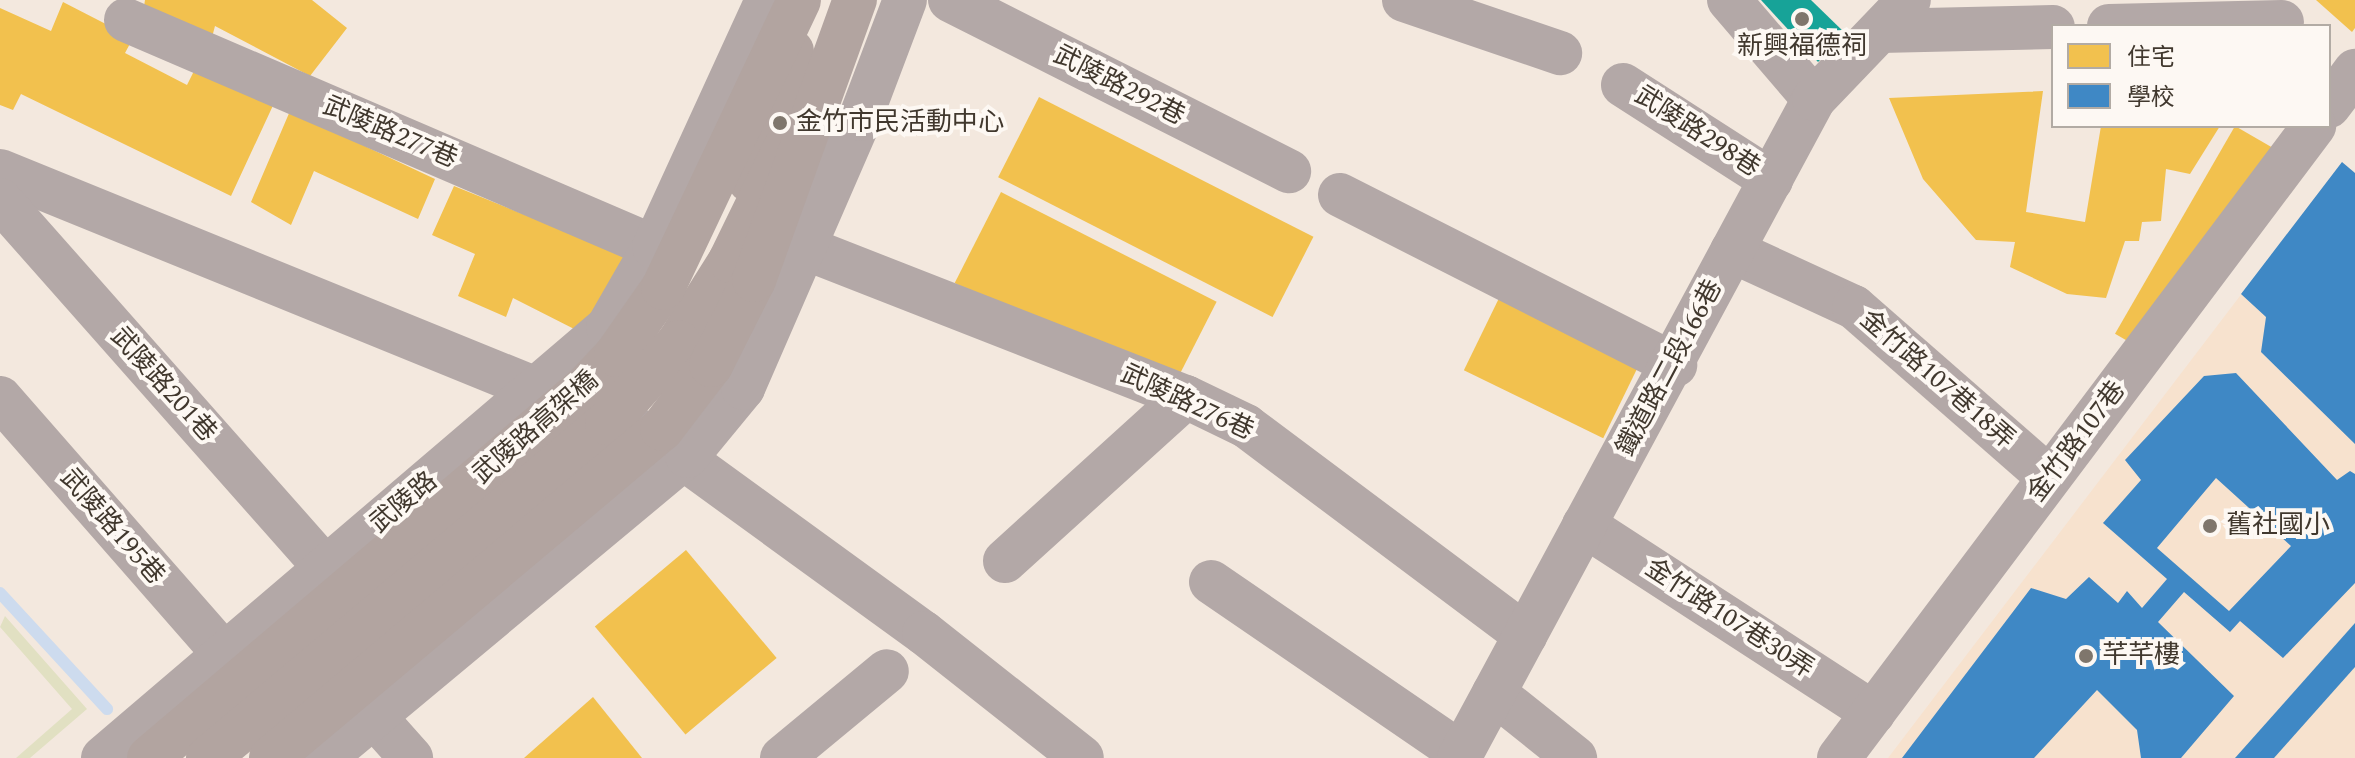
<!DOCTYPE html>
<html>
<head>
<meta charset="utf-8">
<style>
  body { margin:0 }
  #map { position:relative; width:2355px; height:758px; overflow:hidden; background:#f3e8de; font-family:Spectral,"Noto Sans TC",serif }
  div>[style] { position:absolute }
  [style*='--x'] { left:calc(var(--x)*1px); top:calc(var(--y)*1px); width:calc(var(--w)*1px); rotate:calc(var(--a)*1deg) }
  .built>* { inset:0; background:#f7e2ce }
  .green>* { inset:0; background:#e1e0c2 }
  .homes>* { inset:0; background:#f2c14e; transform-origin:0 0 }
  .schools>* { inset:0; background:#3f88c5 }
  .public>* { inset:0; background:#17a398 }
  .stream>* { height:12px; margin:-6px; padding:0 6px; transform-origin:6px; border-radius:6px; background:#cddbee }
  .minor>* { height:44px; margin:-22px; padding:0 22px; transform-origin:22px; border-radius:22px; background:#b3a8a7 }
  .highway>* { height:44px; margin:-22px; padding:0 22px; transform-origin:22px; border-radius:22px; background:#b2a4a0 }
  .highway-bridge>* { height:44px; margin:-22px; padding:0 22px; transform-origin:22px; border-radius:22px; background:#b2a4a0 }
  .dots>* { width:22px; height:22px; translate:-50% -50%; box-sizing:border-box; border:4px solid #fdf8f3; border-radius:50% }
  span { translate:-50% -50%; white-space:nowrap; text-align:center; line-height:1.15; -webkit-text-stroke:8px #fdf8f3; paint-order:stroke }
  .poi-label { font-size:26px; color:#41382e }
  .left { translate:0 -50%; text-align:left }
  .street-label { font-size:26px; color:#41382e }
  .legend { position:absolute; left:2051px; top:24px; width:280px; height:104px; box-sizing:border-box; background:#fdf8f3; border:2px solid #b2aba4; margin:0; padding:10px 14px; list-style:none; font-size:24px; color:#41382e }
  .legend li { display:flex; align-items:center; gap:16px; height:40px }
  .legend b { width:40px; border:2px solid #b2aba4 }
</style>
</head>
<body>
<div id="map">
  <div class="built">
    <i style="clip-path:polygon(2342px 162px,2355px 173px,2355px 758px,1888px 758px)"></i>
  </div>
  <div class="green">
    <i style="clip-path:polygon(5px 616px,87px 709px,30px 758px,16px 758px,72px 709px,0 627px)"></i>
  </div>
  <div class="homes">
    <i style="clip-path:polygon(145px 0,312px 0,347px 28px,310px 76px,215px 26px,211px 41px,143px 13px)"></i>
    <i style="clip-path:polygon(2316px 0,2355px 0,2355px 28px,2352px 32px)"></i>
    <i style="clip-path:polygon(63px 2px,133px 38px,125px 53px,187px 85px,202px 55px,276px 99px,231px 196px,21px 94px,13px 110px,0 105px,0 8px,51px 31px)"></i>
    <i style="clip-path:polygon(2043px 91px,2026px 212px,2085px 222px,2101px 126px,2220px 126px,2190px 174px,2166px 169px,2161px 221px,2142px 222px,2139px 241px,2125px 241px,2106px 298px,2067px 294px,2010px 267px,2015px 242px,1976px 240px,1923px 179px,1889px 98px)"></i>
    <i style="left:1039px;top:97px;width:308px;height:90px;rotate:27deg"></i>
    <i style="clip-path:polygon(290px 111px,435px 179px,418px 219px,314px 171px,291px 225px,251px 202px)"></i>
    <i style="left:2235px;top:126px;width:44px;height:240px;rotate:30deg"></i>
    <i style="clip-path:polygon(454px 186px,629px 257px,586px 335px,513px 298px,506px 317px,458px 296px,475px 254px,432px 235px)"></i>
    <i style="left:1001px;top:192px;width:242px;height:102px;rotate:27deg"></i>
    <i style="left:1502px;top:292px;width:155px;height:87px;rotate:26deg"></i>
    <i style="left:686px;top:550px;width:141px;height:119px;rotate:50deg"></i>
    <i style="clip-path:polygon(593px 697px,642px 758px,524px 758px)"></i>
  </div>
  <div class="schools">
    <i style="clip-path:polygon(2342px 162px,2355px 173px,2355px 444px,2261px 352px,2266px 317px,2241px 294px)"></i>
    <i style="clip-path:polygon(evenodd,2236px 373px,2337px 480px,2350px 471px,2355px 474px,2355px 583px,2283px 658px,2240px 621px,2230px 632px,2184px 592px,2158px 622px,2234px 696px,2181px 758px,2141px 758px,2137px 730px,2097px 690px,2034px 758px,1902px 758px,2031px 588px,2066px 599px,2089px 577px,2118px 603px,2127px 591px,2142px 608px,2167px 579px,2103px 523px,2141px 480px,2125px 460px,2204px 376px,2236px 373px,2216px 478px,2291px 546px,2229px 611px,2157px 548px,2216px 478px)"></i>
    <i style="clip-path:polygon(2355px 623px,2355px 667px,2274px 758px,2235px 758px)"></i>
  </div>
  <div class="public">
    <i style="clip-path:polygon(1761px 0,1811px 0,1846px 34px,1818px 62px)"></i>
  </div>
  <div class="stream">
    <i style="--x:0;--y:593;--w:158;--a:47.3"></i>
  </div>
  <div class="minor">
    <i style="--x:950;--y:0;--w:380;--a:26.8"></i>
    <i style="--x:1404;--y:0;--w:165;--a:18.8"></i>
    <i style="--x:1729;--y:0;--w:130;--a:49.4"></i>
    <i style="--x:126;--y:20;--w:575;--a:23.26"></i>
    <i style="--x:2109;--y:26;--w:173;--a:-1.3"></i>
    <i style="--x:1880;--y:31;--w:173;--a:-1.3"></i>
    <i style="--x:1623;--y:85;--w:176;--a:32.7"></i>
    <i style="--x:2329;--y:106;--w:44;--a:-53.4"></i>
    <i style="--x:0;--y:171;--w:706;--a:22.13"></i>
    <i style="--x:654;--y:437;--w:334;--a:36"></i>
    <i style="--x:924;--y:633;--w:201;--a:38.3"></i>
    <i style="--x:1340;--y:195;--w:376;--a:26.9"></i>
    <i style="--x:0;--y:200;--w:492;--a:48.5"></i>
    <i style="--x:805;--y:248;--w:409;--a:21.4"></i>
    <i style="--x:1186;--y:397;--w:67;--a:25.8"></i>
    <i style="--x:1246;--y:426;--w:349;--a:36.8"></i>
    <i style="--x:1732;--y:251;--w:134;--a:24.7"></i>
    <i style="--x:1854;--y:307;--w:259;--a:41.2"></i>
    <i style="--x:0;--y:398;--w:342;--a:48.8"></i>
    <i style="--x:1584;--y:525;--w:345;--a:33"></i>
    <i style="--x:1005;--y:561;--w:244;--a:-42.2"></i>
    <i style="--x:1211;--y:582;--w:303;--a:34.4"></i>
    <i style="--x:1494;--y:693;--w:104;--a:38.7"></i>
    <i style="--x:354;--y:694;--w:86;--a:48.3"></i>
    <i style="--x:103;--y:758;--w:664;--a:-40.48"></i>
    <i style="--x:608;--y:327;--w:92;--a:-60.1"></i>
    <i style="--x:654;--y:247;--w:272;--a:-65.4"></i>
    <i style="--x:324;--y:758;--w:472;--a:-39.8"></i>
    <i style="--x:687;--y:456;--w:88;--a:-50.5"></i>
    <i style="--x:743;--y:388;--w:293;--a:-66.5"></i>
    <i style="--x:860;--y:119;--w:127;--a:-69.3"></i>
    <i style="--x:782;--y:758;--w:136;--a:-39.6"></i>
    <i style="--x:1459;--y:758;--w:749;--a:-61.69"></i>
    <i style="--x:1814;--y:99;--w:137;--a:-46.2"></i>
    <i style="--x:1839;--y:758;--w:791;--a:-53.07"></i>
  </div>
  <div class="highway">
    <i style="--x:749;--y:180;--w:136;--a:-71.6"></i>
    <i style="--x:679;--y:342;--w:96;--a:-57.8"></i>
    <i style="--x:730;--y:261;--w:126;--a:-64"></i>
  </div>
  <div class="highway-bridge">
    <i style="--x:149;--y:758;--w:572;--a:-40.32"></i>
    <i style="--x:585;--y:388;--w:45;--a:-46.8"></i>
    <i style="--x:616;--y:355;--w:82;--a:-55"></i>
    <i style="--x:663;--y:288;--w:318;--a:-64.7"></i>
    <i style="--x:208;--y:758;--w:521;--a:-40.02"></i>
    <i style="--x:607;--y:423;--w:108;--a:-48.4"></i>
    <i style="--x:271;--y:758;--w:511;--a:-40.08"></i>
    <i style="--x:662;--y:429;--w:81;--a:-52.6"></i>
    <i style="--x:711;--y:365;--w:95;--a:-63.2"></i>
    <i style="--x:754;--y:280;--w:298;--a:-70.2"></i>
  </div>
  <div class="dots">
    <i style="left:1802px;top:19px;background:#7f766c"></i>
    <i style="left:780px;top:123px;background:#7f766c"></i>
    <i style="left:2210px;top:526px;background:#7f766c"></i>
    <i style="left:2086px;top:656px;background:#7f766c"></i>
  </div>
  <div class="poi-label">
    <span style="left:1802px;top:47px">新興福德祠</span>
    <span class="left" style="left:796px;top:123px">金竹市民活動中心</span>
    <span class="left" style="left:2226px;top:526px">舊社國小</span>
    <span class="left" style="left:2102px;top:656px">芊芊樓</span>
  </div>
  <div class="street-label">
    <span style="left:1119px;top:86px;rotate:27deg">武陵路292巷</span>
    <span style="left:1697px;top:132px;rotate:33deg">武陵路298巷</span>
    <span style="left:390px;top:133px;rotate:23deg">武陵路277巷</span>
    <span style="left:1670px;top:368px;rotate:-62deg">鐵道路二段166巷</span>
    <span style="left:1937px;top:380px;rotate:41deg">金竹路107巷18弄</span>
    <span style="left:163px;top:385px;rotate:48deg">武陵路201巷</span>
    <span style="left:1187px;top:403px;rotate:25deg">武陵路276巷</span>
    <span style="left:536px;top:428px;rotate:-41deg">武陵路高架橋</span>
    <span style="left:2077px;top:442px;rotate:-53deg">金竹路107巷</span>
    <span style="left:404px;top:503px;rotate:-40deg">武陵路</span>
    <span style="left:112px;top:527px;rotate:49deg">武陵路195巷</span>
    <span style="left:1729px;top:619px;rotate:33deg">金竹路107巷30弄</span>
  </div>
  <ul class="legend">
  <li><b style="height:22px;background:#f2c14e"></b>住宅</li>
  <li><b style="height:22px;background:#3f88c5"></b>學校</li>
  </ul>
</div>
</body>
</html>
